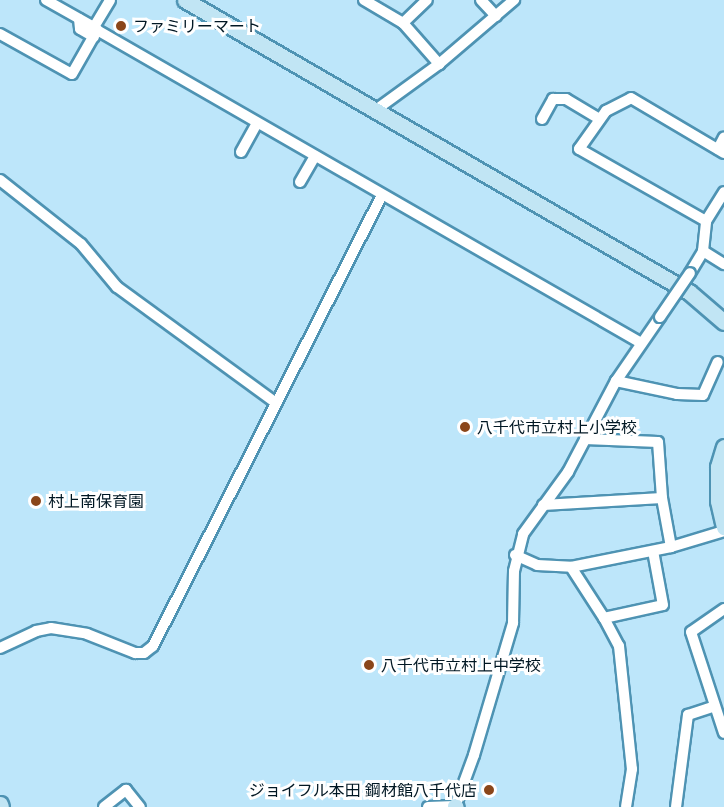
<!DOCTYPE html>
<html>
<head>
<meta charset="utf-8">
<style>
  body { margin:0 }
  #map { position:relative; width:724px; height:807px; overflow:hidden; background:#bde6fa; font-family:Quicksand,"Noto Sans JP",sans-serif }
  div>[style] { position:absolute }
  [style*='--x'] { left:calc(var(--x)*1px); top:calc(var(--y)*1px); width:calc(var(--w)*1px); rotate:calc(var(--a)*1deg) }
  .roads { filter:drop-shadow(2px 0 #4e93b3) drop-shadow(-2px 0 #4e93b3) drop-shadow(0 2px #4e93b3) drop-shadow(0 -2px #4e93b3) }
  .street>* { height:10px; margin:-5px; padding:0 5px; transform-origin:5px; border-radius:5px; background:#fff }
  .secondary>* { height:15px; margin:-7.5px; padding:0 7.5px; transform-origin:7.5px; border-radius:7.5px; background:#c1e5f4 }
  .bridges { filter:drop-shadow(2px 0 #4e93b3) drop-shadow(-2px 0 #4e93b3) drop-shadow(0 2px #4e93b3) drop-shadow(0 -2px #4e93b3) }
  .street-bridge>* { height:10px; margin:-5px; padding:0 5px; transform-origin:5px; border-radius:5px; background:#fff }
  .dots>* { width:16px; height:16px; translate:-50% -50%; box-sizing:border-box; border:3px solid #fff; border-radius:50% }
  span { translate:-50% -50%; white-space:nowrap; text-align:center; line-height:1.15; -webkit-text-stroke:6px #fff; paint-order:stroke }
  .poi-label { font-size:16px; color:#001723 }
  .left { translate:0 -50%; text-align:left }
  .right { translate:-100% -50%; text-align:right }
</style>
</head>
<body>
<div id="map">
  <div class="roads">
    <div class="street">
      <i style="--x:46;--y:0;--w:55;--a:29.4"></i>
      <i style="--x:94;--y:27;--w:31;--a:-59"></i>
      <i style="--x:364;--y:0;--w:45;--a:30.5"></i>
      <i style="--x:403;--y:23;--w:55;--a:48.7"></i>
      <i style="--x:481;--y:0;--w:22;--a:47"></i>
      <i style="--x:79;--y:19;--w:10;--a:84"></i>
      <i style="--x:80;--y:29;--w:16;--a:30"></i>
      <i style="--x:403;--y:23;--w:33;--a:-44"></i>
      <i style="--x:0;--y:34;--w:82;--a:29.1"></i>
      <i style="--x:72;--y:74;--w:51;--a:-60.4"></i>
      <i style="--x:97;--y:30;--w:628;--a:29.91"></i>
      <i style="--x:377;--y:109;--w:77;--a:-36"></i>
      <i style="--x:439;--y:64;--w:99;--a:-40.5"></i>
      <i style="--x:542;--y:119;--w:23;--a:-61"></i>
      <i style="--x:553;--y:99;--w:13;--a:0"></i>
      <i style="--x:566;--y:99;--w:39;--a:31"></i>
      <i style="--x:718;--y:149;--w:13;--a:-63"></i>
      <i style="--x:241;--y:152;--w:33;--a:-61"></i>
      <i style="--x:0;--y:180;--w:103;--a:38.3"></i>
      <i style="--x:81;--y:244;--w:56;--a:50.1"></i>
      <i style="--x:117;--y:287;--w:197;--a:36.1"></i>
      <i style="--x:300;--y:182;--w:30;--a:-60"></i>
      <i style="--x:706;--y:221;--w:146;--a:-150.4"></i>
      <i style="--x:579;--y:149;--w:47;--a:-54.6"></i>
      <i style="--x:606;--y:111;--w:28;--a:-27"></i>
      <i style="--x:631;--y:98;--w:108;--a:30.6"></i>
      <i style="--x:703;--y:251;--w:25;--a:32"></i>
      <i style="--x:690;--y:273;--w:26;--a:-59"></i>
      <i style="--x:703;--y:251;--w:30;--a:-84"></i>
      <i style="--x:706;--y:221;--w:34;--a:-58"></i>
      <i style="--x:616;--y:381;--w:62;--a:12"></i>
      <i style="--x:677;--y:394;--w:26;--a:2"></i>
      <i style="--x:703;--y:395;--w:36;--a:-66"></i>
      <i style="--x:585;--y:439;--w:73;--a:2.4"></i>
      <i style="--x:658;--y:442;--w:56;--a:85.9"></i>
      <i style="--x:662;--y:498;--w:50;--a:79.6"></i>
      <i style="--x:543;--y:505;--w:119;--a:-3.4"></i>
      <i style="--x:515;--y:555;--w:24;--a:24"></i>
      <i style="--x:537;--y:565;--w:34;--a:3"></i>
      <i style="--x:571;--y:567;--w:102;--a:-11.3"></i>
      <i style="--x:671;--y:547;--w:55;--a:-16.8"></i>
      <i style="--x:571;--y:567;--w:61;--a:57.1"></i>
      <i style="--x:604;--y:618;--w:32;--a:62"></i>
      <i style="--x:619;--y:646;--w:124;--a:84"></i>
      <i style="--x:632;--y:769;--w:38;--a:99"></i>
      <i style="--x:724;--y:609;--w:40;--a:145.1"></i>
      <i style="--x:691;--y:632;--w:106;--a:71.9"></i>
      <i style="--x:604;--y:618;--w:60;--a:-12.4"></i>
      <i style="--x:663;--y:605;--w:55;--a:-100.5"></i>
      <i style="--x:0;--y:648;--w:40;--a:-25"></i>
      <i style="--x:36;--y:631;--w:15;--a:-11"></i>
      <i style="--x:51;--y:628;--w:36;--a:9"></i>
      <i style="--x:87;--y:634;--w:52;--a:21.6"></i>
      <i style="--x:135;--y:653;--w:9;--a:0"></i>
      <i style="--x:144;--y:653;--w:11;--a:-38"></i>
      <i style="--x:153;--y:646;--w:506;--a:-63.08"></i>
      <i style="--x:104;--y:807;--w:28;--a:-38"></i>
      <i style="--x:126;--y:790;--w:22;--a:51"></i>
      <i style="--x:428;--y:807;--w:27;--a:-2"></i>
      <i style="--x:455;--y:807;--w:55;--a:-69.9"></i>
      <i style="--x:474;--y:755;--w:138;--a:-73.5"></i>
      <i style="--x:513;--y:623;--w:52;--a:-88.9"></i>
      <i style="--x:514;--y:571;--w:38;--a:-76"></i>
      <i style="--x:523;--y:534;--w:77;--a:-54"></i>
      <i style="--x:568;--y:472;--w:103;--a:-62.2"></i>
      <i style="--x:616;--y:381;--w:78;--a:-55.5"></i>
      <i style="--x:676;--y:807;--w:93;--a:-82.6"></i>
      <i style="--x:688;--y:715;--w:28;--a:-18"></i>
    </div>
    <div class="secondary">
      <i style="--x:185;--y:0;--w:582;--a:30.09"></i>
      <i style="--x:689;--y:292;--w:46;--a:40.6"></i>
      <i style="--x:724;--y:447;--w:21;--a:107"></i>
      <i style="--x:718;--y:467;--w:34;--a:90"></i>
      <i style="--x:718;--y:501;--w:27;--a:77"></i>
      <i style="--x:0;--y:804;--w:3;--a:72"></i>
      <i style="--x:455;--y:806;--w:1;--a:45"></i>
    </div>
  </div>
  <div class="bridges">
    <div class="street-bridge">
      <i style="--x:660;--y:317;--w:53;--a:-55.7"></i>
    </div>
  </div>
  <div class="dots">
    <i style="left:121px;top:26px;background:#8a461a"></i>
    <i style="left:465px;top:427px;background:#8a461a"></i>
    <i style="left:36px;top:501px;background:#8a461a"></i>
    <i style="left:369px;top:665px;background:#8a461a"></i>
    <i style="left:489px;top:790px;background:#8a461a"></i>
  </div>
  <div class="poi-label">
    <span class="left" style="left:133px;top:26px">ファミリーマート</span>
    <span class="left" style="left:477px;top:427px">八千代市立村上小学校</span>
    <span class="left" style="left:48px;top:501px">村上南保育園</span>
    <span class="left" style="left:381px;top:665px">八千代市立村上中学校</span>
    <span class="right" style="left:477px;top:790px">ジョイフル本田 鋼材館八千代店</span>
  </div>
</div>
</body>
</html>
